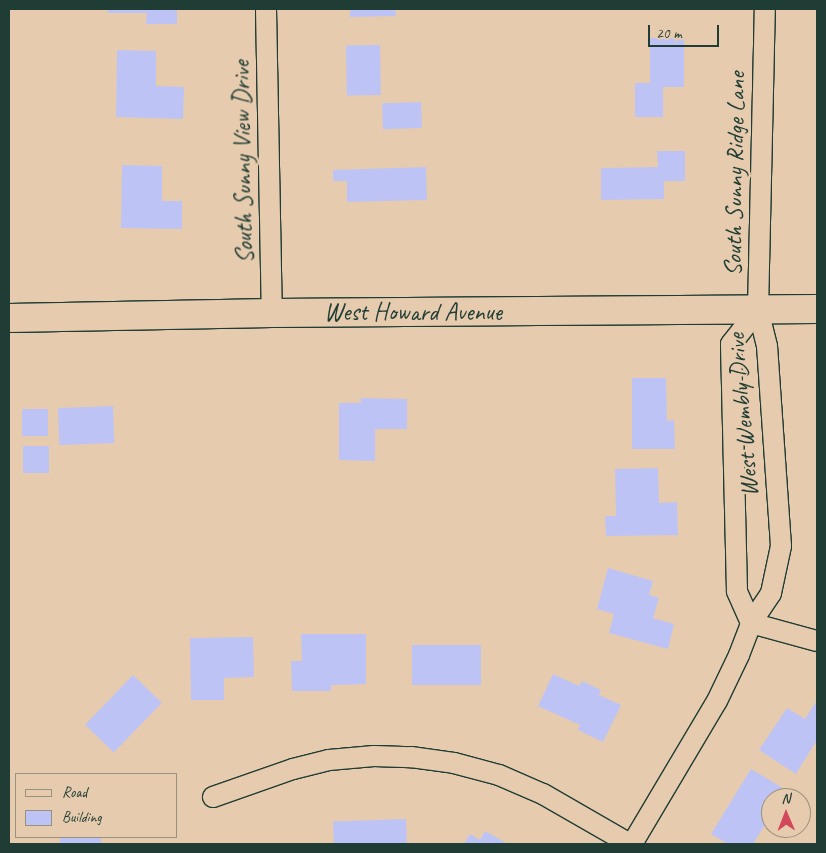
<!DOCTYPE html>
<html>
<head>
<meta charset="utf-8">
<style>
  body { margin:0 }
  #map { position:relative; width:826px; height:853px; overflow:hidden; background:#e7cbae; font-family:Caveat,sans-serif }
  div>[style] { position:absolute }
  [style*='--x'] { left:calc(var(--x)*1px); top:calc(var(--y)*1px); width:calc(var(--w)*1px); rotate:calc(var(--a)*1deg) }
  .building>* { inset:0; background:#bdc4f5; transform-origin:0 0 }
  .roads { filter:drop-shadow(1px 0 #1f3d34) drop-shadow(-1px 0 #1f3d34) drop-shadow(0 1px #1f3d34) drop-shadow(0 -1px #1f3d34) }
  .street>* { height:20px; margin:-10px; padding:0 10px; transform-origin:10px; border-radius:10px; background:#e7cbae }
  .secondary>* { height:28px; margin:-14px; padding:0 14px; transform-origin:14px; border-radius:14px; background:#e7cbae }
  span { translate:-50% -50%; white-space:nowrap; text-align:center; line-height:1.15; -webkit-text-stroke:5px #e7cbae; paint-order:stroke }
  .street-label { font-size:25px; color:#1f3d34 }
  .frame { position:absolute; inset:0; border:10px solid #1f3d34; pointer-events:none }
  .legend { position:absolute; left:15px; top:773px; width:162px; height:65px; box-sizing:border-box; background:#e7cbae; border:1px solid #97927d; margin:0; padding:6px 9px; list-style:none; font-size:15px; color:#1f3d34 }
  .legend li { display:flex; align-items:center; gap:10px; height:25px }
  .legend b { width:25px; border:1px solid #97927d }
  .north { position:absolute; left:761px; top:788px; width:50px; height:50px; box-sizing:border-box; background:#e7cbae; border:1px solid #97927d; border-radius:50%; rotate:359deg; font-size:14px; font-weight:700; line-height:20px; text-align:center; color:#1f3d34 }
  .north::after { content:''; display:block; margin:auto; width:18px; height:22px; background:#d1495b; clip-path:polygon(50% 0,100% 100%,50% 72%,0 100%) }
  .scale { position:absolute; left:648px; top:25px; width:71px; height:22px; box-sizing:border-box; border:2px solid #1f3d34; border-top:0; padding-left:6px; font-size:15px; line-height:18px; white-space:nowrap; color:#1f3d34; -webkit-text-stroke:4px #e7cbae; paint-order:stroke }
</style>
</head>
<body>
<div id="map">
  <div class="building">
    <i style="clip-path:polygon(108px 9px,177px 9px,177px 24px,146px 24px,147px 13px,108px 13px)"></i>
    <i style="clip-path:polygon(350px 9px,395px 9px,396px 16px,350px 17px)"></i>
    <i style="clip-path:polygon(650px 38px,684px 38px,684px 87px,663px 87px,663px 117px,635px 117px,635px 83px,650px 83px)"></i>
    <i style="left:380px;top:45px;width:50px;height:34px;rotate:89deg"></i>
    <i style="clip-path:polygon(117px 50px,156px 51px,156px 86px,184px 87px,183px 119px,116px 117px)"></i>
    <i style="left:421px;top:102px;width:26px;height:39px;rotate:88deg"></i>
    <i style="clip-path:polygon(657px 151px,685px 151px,685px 181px,664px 181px,664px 199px,601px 200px,601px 168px,658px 167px)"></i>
    <i style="clip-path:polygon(122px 165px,162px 166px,162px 201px,182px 201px,182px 229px,121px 228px)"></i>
    <i style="clip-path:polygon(426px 167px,427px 200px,347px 202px,347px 181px,333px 181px,333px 170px)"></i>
    <i style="clip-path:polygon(632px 378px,666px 378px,667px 421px,674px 420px,675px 449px,632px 449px)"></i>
    <i style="clip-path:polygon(361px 398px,407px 399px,407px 429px,375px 429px,375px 461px,339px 460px,339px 403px,361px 403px)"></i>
    <i style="left:113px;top:406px;width:37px;height:55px;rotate:88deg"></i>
    <i style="left:48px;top:409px;width:27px;height:26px;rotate:90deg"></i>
    <i style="left:23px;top:446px;width:26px;height:27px"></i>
    <i style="clip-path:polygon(658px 468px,659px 503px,677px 502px,678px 535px,606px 536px,605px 516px,616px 516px,615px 469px)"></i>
    <i style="clip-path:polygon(608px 568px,653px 581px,649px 595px,659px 598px,653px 618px,674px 624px,668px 649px,609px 633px,614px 614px,597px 609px)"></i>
    <i style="clip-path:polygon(301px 634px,366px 634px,366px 684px,331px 685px,331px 691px,292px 691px,291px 661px,302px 661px)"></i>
    <i style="clip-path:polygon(253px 637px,254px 677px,224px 678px,224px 700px,191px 700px,190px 638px)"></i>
    <i style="left:412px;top:645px;width:69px;height:40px"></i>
    <i style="clip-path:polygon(553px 674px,579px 686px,582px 681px,601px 690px,599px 695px,621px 705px,603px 742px,578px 730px,580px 725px,538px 706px)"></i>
    <i style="left:133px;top:675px;width:40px;height:69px;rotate:44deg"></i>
    <i style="clip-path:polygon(817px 700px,817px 740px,796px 774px,759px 750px,787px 708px,805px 719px)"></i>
    <i style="clip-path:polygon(751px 769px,786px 790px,781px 798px,771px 798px,771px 815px,753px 844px,728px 844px,711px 834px)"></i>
    <i style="left:406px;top:819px;width:25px;height:73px;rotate:88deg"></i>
    <i style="clip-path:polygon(485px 831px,508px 844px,464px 844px,470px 834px,480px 840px)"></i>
    <i style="left:60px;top:837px;width:41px;height:7px"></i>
  </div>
  <div class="roads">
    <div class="street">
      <i style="--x:266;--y:9;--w:304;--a:88.9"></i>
      <i style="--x:751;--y:623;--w:35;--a:-114"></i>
      <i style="--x:737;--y:591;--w:247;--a:-91.4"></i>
      <i style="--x:731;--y:344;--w:43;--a:-51.5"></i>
      <i style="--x:751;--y:623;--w:68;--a:15.3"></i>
      <i style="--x:213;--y:797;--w:85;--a:-19.3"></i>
      <i style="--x:293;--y:769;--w:37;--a:-14"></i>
      <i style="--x:329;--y:760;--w:45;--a:-5.1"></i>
      <i style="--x:374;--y:756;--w:37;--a:2"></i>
      <i style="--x:411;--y:757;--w:43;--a:7.9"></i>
      <i style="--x:454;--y:763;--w:47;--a:14.9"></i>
      <i style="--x:499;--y:775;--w:48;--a:23.4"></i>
      <i style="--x:543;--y:794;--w:100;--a:29.9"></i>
      <i style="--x:632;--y:844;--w:166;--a:-59.3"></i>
      <i style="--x:717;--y:701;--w:51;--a:-64.4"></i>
      <i style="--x:739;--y:655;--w:34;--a:-69"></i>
      <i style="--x:751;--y:623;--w:36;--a:-56"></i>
      <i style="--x:771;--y:593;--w:48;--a:-78"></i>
      <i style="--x:781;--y:546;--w:200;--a:-94"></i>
      <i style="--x:767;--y:346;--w:37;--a:-104"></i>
      <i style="--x:758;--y:310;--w:301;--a:-88.7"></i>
    </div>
    <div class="secondary">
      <i style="--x:9;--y:318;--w:263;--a:-1.1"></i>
      <i style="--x:272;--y:313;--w:545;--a:-0.42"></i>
    </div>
  </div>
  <div class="street-label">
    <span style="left:243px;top:162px;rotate:-91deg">South Sunny View Drive</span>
    <span style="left:735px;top:174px;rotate:-89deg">South Sunny Ridge Lane</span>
    <span style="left:413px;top:312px">West Howard Avenue</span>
    <span style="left:743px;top:415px;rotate:-95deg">West Wembly Drive</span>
  </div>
  <div class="frame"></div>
  <ul class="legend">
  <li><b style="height:6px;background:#e7cbae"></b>Road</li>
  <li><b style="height:14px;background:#bdc4f5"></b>Building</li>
  </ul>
  <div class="north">N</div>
  <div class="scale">20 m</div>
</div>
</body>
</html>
